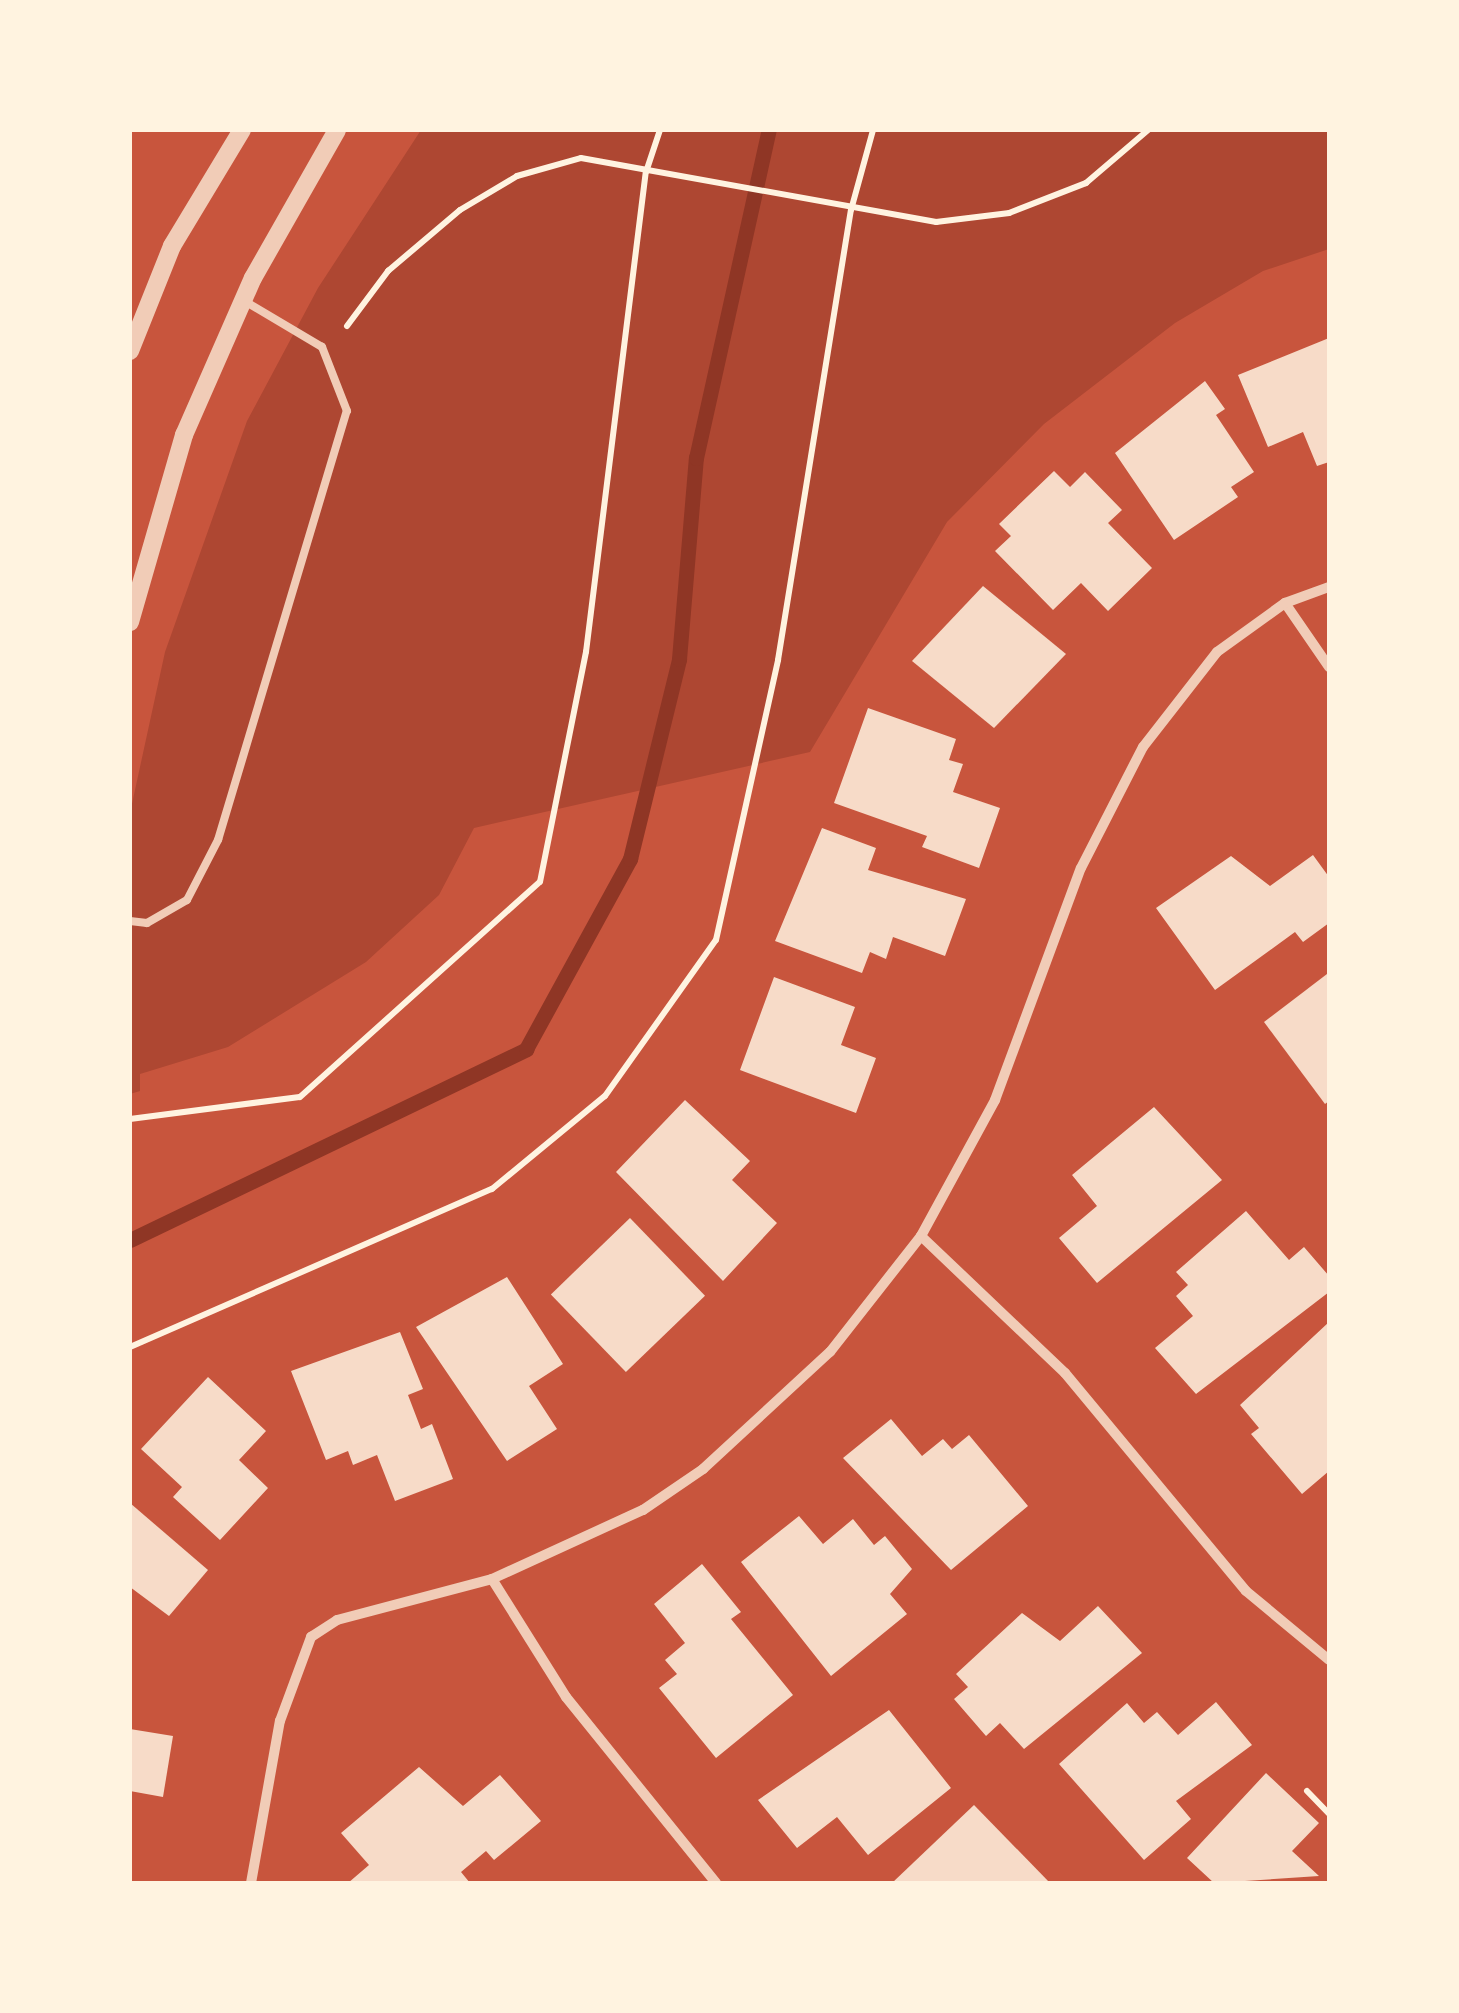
<!DOCTYPE html>
<html>
<head>
<meta charset="utf-8">
<style>
  body { margin:0 }
  #map { position:relative; width:1459px; height:2013px; overflow:hidden; background:#c8553d; font-family:Roboto,sans-serif }
  div>[style] { position:absolute }
  [style*='--x'] { left:calc(var(--x)*1px); top:calc(var(--y)*1px); width:calc(var(--w)*1px); rotate:calc(var(--a)*1deg) }
  .green>* { inset:0; background:#ae4732 }
  .stream>* { height:15px; margin:-7.5px; padding:0 7.5px; transform-origin:7.5px; border-radius:7.5px; background:#8f3625 }
  .building>* { inset:0; background:#f7dbc8; transform-origin:0 0 }
  .path>* { height:6px; margin:-3px; padding:0 3px; transform-origin:3px; border-radius:3px; background:#fff3e0 }
  .service>* { height:8px; margin:-4px; padding:0 4px; transform-origin:4px; border-radius:4px; background:#f1ccb7 }
  .minor>* { height:10px; margin:-5px; padding:0 5px; transform-origin:5px; border-radius:5px; background:#f1ccb7 }
  .tertiary>* { height:18px; margin:-9px; padding:0 9px; transform-origin:9px; border-radius:9px; background:#f1ccb7 }
  span { translate:-50% -50%; white-space:nowrap; text-align:center; line-height:1.15; -webkit-text-stroke:8px #fff3e0; paint-order:stroke }
  .frame { position:absolute; inset:0; border:132px solid #fff3e0; pointer-events:none }
</style>
</head>
<body>
<div id="map">
  <div class="green">
    <i style="clip-path:polygon(421px 130px,1329px 130px,1329px 249px,1263px 271px,1175px 323px,1044px 424px,947px 522px,810px 752px,474px 828px,439px 895px,366px 962px,228px 1047px,140px 1074px,140px 1091px,130px 1094px,130px 813px,165px 652px,247px 421px,318px 288px)"></i>
  </div>
  <div class="stream">
    <i style="--x:130;--y:1240;--w:440;--a:-25.7"></i>
    <i style="--x:526;--y:1049;--w:217;--a:-61.3"></i>
    <i style="--x:630;--y:859;--w:206;--a:-76.2"></i>
    <i style="--x:679;--y:659;--w:202;--a:-85.2"></i>
    <i style="--x:696;--y:458;--w:336;--a:-77.5"></i>
  </div>
  <div class="building">
    <i style="clip-path:polygon(1329px 338px,1329px 462px,1317px 466px,1303px 432px,1268px 447px,1238px 375px)"></i>
    <i style="clip-path:polygon(1205px 381px,1225px 409px,1216px 415px,1254px 472px,1231px 487px,1238px 497px,1174px 540px,1115px 453px)"></i>
    <i style="clip-path:polygon(1054px 471px,1070px 487px,1085px 472px,1122px 510px,1108px 523px,1152px 568px,1108px 611px,1081px 583px,1053px 610px,995px 551px,1011px 536px,999px 524px)"></i>
    <i style="clip-path:polygon(983px 586px,1066px 654px,994px 728px,912px 661px)"></i>
    <i style="clip-path:polygon(868px 708px,956px 739px,949px 760px,963px 764px,953px 792px,1000px 808px,979px 868px,922px 847px,927px 836px,834px 803px)"></i>
    <i style="clip-path:polygon(822px 828px,876px 848px,868px 870px,966px 899px,945px 956px,893px 937px,886px 959px,870px 952px,862px 973px,775px 941px)"></i>
    <i style="clip-path:polygon(1313px 855px,1329px 877px,1329px 923px,1303px 942px,1295px 932px,1215px 990px,1156px 908px,1231px 856px,1270px 886px)"></i>
    <i style="clip-path:polygon(1327px 974px,1329px 1101px,1325px 1104px,1264px 1022px)"></i>
    <i style="clip-path:polygon(774px 977px,855px 1007px,841px 1045px,876px 1058px,856px 1113px,740px 1070px)"></i>
    <i style="clip-path:polygon(685px 1100px,750px 1161px,732px 1180px,777px 1223px,723px 1281px,616px 1172px)"></i>
    <i style="clip-path:polygon(1154px 1107px,1222px 1180px,1097px 1283px,1059px 1238px,1097px 1206px,1072px 1175px)"></i>
    <i style="clip-path:polygon(1246px 1211px,1289px 1260px,1304px 1247px,1329px 1276px,1329px 1292px,1196px 1394px,1155px 1348px,1193px 1316px,1176px 1296px,1188px 1285px,1176px 1272px)"></i>
    <i style="left:630px;top:1218px;width:108px;height:110px;rotate:46deg"></i>
    <i style="clip-path:polygon(507px 1277px,563px 1364px,529px 1386px,557px 1429px,507px 1461px,416px 1327px)"></i>
    <i style="clip-path:polygon(1329px 1322px,1329px 1471px,1302px 1494px,1251px 1434px,1259px 1428px,1240px 1405px)"></i>
    <i style="clip-path:polygon(400px 1332px,423px 1389px,408px 1395px,421px 1429px,432px 1424px,453px 1479px,395px 1501px,377px 1455px,353px 1465px,348px 1451px,326px 1460px,291px 1371px)"></i>
    <i style="clip-path:polygon(208px 1377px,266px 1431px,239px 1460px,268px 1488px,220px 1540px,173px 1497px,182px 1487px,141px 1449px)"></i>
    <i style="clip-path:polygon(891px 1419px,922px 1456px,943px 1439px,952px 1449px,969px 1435px,1028px 1506px,951px 1570px,843px 1458px)"></i>
    <i style="clip-path:polygon(130px 1503px,208px 1570px,169px 1616px,130px 1587px)"></i>
    <i style="clip-path:polygon(799px 1516px,823px 1544px,853px 1519px,874px 1545px,885px 1536px,912px 1569px,890px 1594px,907px 1614px,831px 1676px,741px 1562px)"></i>
    <i style="clip-path:polygon(702px 1564px,741px 1612px,731px 1619px,793px 1695px,716px 1758px,659px 1688px,677px 1674px,665px 1660px,685px 1643px,654px 1604px)"></i>
    <i style="clip-path:polygon(1098px 1606px,1142px 1653px,1024px 1749px,1000px 1723px,986px 1736px,954px 1699px,968px 1687px,956px 1674px,1022px 1613px,1060px 1641px)"></i>
    <i style="clip-path:polygon(1216px 1702px,1252px 1745px,1176px 1801px,1191px 1819px,1144px 1860px,1059px 1764px,1127px 1703px,1144px 1723px,1157px 1712px,1178px 1735px)"></i>
    <i style="clip-path:polygon(889px 1710px,951px 1788px,868px 1855px,837px 1817px,797px 1848px,758px 1800px)"></i>
    <i style="clip-path:polygon(130px 1729px,173px 1736px,163px 1797px,130px 1791px)"></i>
    <i style="clip-path:polygon(419px 1767px,463px 1806px,500px 1775px,541px 1821px,494px 1860px,486px 1851px,461px 1872px,470px 1883px,348px 1883px,369px 1865px,341px 1833px)"></i>
    <i style="clip-path:polygon(1266px 1773px,1319px 1823px,1292px 1851px,1319px 1876px,1214px 1883px,1187px 1858px)"></i>
    <i style="clip-path:polygon(974px 1805px,1050px 1883px,892px 1883px)"></i>
  </div>
  <div class="path">
    <i style="--x:347;--y:326;--w:69;--a:-53.3"></i>
    <i style="--x:388;--y:271;--w:94;--a:-40.3"></i>
    <i style="--x:460;--y:210;--w:66;--a:-30.8"></i>
    <i style="--x:517;--y:176;--w:66;--a:-15.7"></i>
    <i style="--x:581;--y:158;--w:361;--a:10.2"></i>
    <i style="--x:936;--y:222;--w:74;--a:-7"></i>
    <i style="--x:1009;--y:213;--w:83;--a:-21.3"></i>
    <i style="--x:1086;--y:183;--w:82;--a:-40.5"></i>
    <i style="--x:130;--y:1119;--w:171;--a:-7.4"></i>
    <i style="--x:300;--y:1097;--w:322;--a:-41.9"></i>
    <i style="--x:540;--y:882;--w:235;--a:-78.7"></i>
    <i style="--x:586;--y:652;--w:484;--a:-82.9"></i>
    <i style="--x:646;--y:172;--w:44;--a:-71.6"></i>
    <i style="--x:130;--y:1347;--w:395;--a:-23.6"></i>
    <i style="--x:492;--y:1189;--w:146;--a:-39.5"></i>
    <i style="--x:605;--y:1096;--w:191;--a:-54.6"></i>
    <i style="--x:716;--y:940;--w:287;--a:-77.5"></i>
    <i style="--x:778;--y:660;--w:456;--a:-80.8"></i>
    <i style="--x:851;--y:210;--w:83;--a:-74.6"></i>
    <i style="--x:1307;--y:1791;--w:32;--a:46"></i>
  </div>
  <div class="service">
    <i style="--x:130;--y:921;--w:17;--a:7"></i>
    <i style="--x:147;--y:923;--w:46;--a:-29.9"></i>
    <i style="--x:187;--y:900;--w:68;--a:-62.7"></i>
    <i style="--x:218;--y:840;--w:448;--a:-73.3"></i>
    <i style="--x:347;--y:411;--w:69;--a:-111.3"></i>
    <i style="--x:322;--y:347;--w:92;--a:-149.3"></i>
  </div>
  <div class="minor">
    <i style="--x:1285;--y:603;--w:78;--a:55.5"></i>
    <i style="--x:921;--y:1236;--w:199;--a:43.6"></i>
    <i style="--x:1065;--y:1373;--w:283;--a:50.3"></i>
    <i style="--x:1246;--y:1591;--w:108;--a:39.7"></i>
    <i style="--x:492;--y:1579;--w:139;--a:57.9"></i>
    <i style="--x:566;--y:1697;--w:239;--a:51.1"></i>
    <i style="--x:251;--y:1883;--w:165;--a:-79.9"></i>
    <i style="--x:280;--y:1721;--w:90;--a:-69.7"></i>
    <i style="--x:311;--y:1637;--w:31;--a:-33"></i>
    <i style="--x:337;--y:1620;--w:160;--a:-14.8"></i>
    <i style="--x:492;--y:1579;--w:166;--a:-24.6"></i>
    <i style="--x:643;--y:1510;--w:73;--a:-34.3"></i>
    <i style="--x:703;--y:1469;--w:173;--a:-42.7"></i>
    <i style="--x:830;--y:1352;--w:147;--a:-51.9"></i>
    <i style="--x:921;--y:1236;--w:155;--a:-61.4"></i>
    <i style="--x:995;--y:1100;--w:247;--a:-69.7"></i>
    <i style="--x:1081;--y:868;--w:136;--a:-62.9"></i>
    <i style="--x:1143;--y:747;--w:120;--a:-52.1"></i>
    <i style="--x:1217;--y:652;--w:84;--a:-35.8"></i>
    <i style="--x:1285;--y:603;--w:47;--a:-20"></i>
  </div>
  <div class="tertiary">
    <i style="--x:130;--y:351;--w:113;--a:-68.2"></i>
    <i style="--x:172;--y:246;--w:135;--a:-58.9"></i>
    <i style="--x:130;--y:622;--w:195;--a:-73.9"></i>
    <i style="--x:184;--y:435;--w:171;--a:-66.3"></i>
    <i style="--x:253;--y:278;--w:170;--a:-60.4"></i>
  </div>
  <div class="frame"></div>
</div>
</body>
</html>
